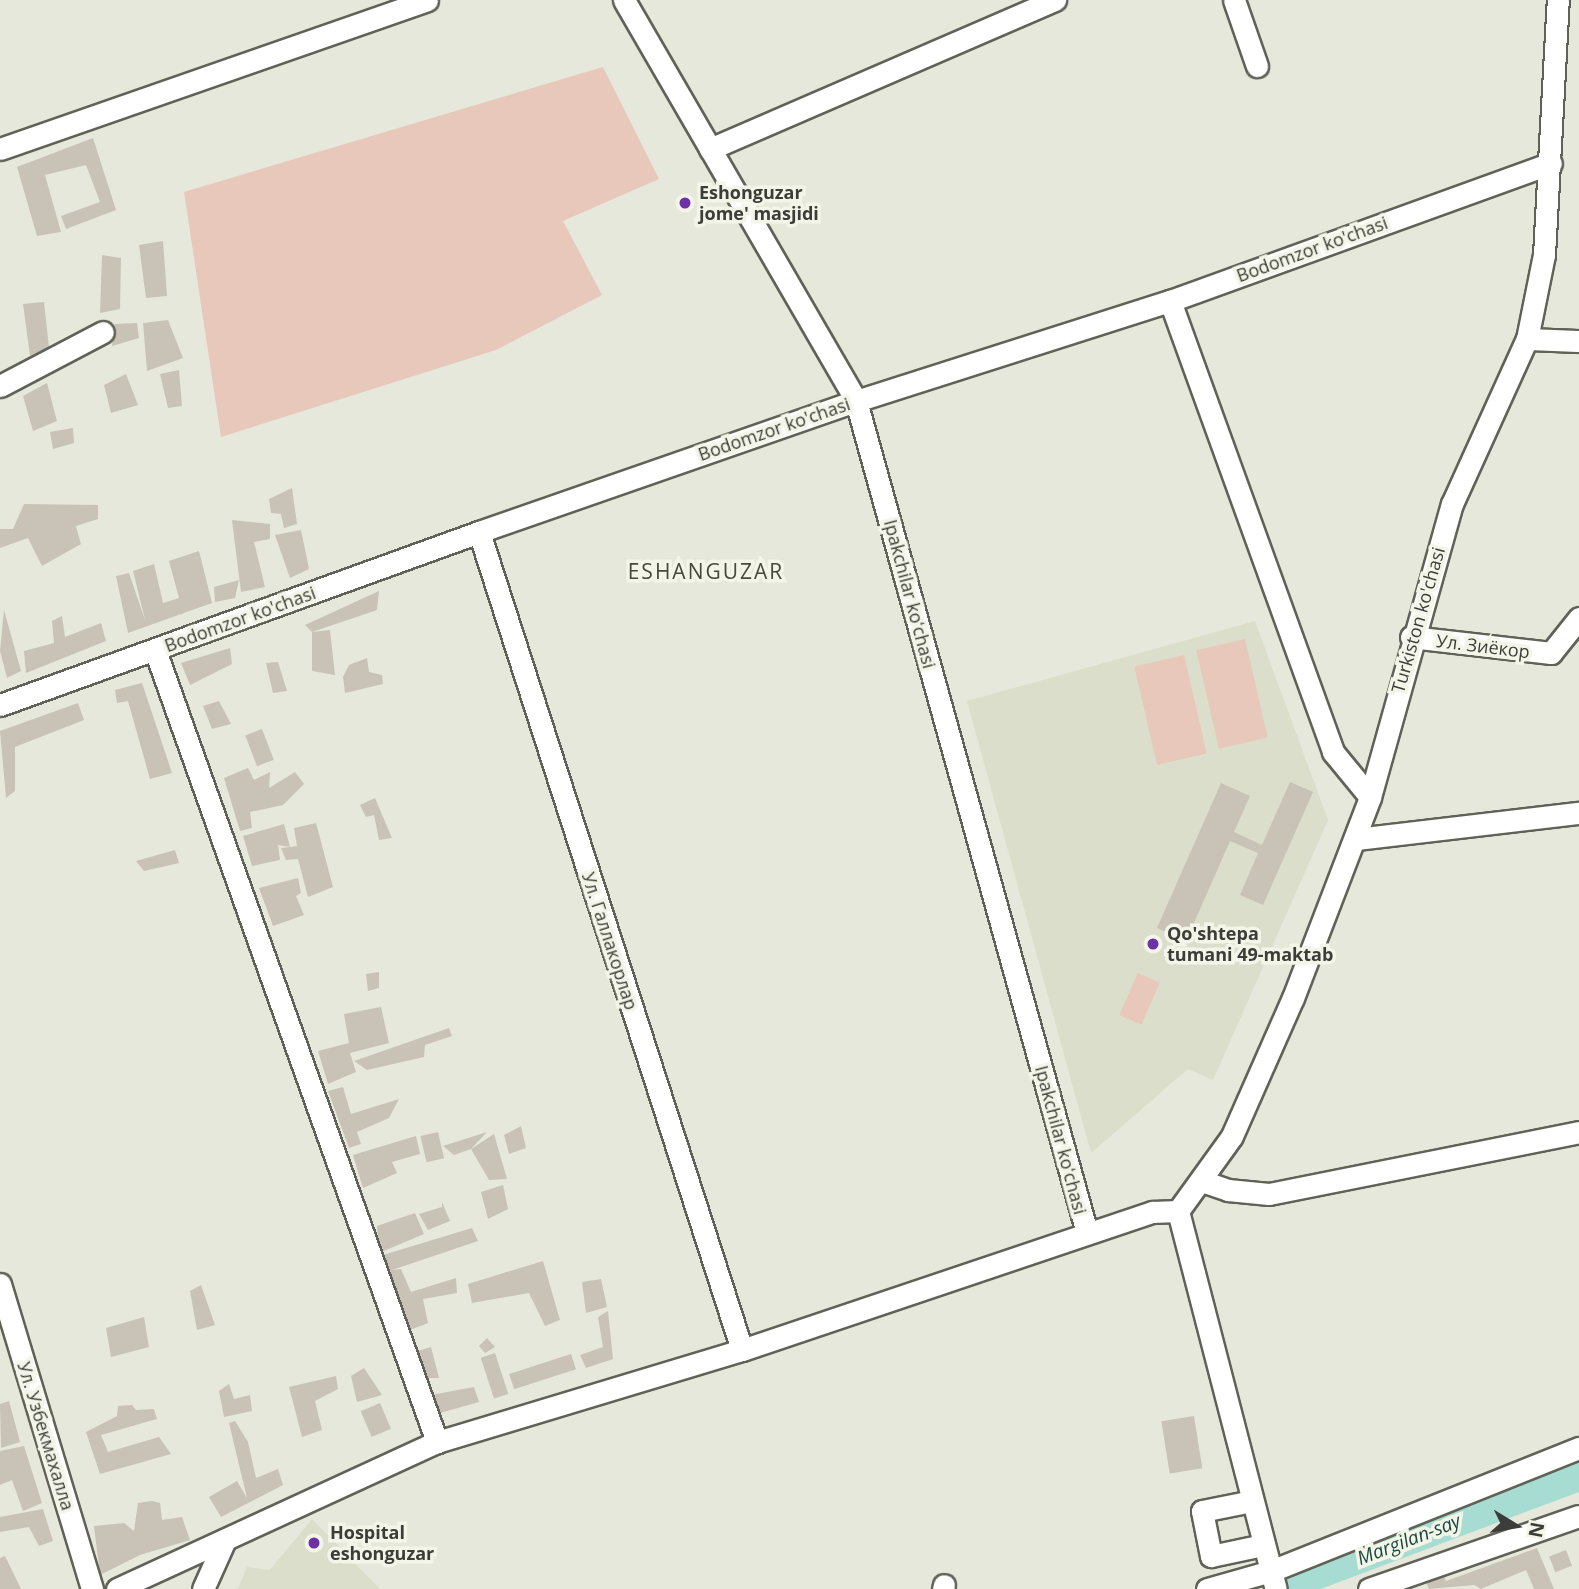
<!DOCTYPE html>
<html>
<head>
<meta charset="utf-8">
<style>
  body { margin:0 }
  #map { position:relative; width:1579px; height:1589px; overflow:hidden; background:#e6e8db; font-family:"Open Sans",sans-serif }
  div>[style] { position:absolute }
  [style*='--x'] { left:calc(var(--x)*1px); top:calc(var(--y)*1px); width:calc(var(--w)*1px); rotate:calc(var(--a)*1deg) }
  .built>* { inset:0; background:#dbdeca }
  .green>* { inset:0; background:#e7c8bb; transform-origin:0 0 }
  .river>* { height:30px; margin:-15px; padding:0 15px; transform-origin:15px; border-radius:15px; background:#a6dcd2 }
  .building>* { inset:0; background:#c9c2b7; transform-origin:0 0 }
  .roads { filter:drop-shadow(2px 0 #616257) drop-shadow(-2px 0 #616257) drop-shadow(0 2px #616257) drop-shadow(0 -2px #616257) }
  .minor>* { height:21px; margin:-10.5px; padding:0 10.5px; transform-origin:10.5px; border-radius:10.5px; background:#fff }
  .dots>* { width:19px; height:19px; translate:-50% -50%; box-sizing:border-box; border:4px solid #f3f5e8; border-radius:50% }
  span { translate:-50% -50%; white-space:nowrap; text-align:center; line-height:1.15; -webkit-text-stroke:7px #f3f5e8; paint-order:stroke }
  .poi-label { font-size:18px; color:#3c3d38; font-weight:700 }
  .left { translate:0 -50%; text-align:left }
  .street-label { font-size:18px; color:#3c3d38 }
  .water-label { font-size:19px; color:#194841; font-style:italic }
  .quarter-label { font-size:21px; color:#47483e; letter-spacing:2px }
  .north { position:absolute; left:1481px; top:1491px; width:70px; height:70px; -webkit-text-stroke:5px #f3f5e8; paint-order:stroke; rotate:101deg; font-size:19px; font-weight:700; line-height:28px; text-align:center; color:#3c3d38 }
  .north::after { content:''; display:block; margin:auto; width:24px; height:32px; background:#3c3d38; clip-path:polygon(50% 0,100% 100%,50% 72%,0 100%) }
</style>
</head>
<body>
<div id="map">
  <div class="built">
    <i style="clip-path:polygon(1255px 621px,1328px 820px,1213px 1080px,1188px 1069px,1091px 1153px,967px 701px)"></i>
    <i style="clip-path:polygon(312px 1519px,380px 1589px,238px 1589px,247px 1567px,270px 1570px)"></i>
  </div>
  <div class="green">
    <i style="clip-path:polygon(603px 67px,659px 179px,563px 221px,602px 295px,496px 350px,221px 437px,184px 192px)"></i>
    <i style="left:1245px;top:639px;width:101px;height:50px;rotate:77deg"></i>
    <i style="left:1184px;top:655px;width:101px;height:51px;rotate:77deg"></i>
    <i style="left:1138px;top:973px;width:24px;height:46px;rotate:24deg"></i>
  </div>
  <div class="river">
    <i style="--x:1278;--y:1589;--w:322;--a:-20.6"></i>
  </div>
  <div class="building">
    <i style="clip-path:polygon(93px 138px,116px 210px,66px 229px,61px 216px,100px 202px,86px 165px,45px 175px,61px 232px,37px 236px,17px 167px)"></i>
    <i style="clip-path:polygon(163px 241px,167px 296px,146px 298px,139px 245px)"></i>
    <i style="clip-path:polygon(102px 255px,121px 258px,120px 309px,100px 313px)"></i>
    <i style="clip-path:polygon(44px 302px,49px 347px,30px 356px,23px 304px)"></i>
    <i style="clip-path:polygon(168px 320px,183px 358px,147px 371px,143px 323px)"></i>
    <i style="clip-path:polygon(137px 323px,139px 338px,112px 346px,115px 324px)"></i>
    <i style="clip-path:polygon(179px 370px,182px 406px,168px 408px,160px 374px)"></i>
    <i style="clip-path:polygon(126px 374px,138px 405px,111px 413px,104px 385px)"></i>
    <i style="clip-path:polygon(47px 383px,57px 421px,33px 431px,23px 396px)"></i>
    <i style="clip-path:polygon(73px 428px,74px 443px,53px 449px,50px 432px)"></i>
    <i style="clip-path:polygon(292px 488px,297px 524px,284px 528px,281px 514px,271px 513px,269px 499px)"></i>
    <i style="clip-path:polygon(24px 504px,98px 505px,98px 519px,76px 526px,81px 544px,42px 566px,28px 538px,0 548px,0 529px,13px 529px)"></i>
    <i style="clip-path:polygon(232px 520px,270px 524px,270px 539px,254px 542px,265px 587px,241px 592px)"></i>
    <i style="clip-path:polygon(301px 530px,309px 569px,290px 578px,275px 535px)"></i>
    <i style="clip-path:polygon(199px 551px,212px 603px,128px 633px,116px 576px,129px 573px,145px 620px,133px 571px,154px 564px,163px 603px,179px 598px,169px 561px)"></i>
    <i style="clip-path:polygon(239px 580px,235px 598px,215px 602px,214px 587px)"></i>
    <i style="clip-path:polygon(379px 591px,377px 610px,312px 632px,330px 630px,335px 675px,312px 671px,312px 632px,305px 625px)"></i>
    <i style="clip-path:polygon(4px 610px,21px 671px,7px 678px,0 651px)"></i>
    <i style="clip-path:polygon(62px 616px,65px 637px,101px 623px,106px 641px,26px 673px,24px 651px,54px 643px,52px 621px)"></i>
    <i style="clip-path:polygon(230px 648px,232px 664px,190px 685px,181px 663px)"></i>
    <i style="clip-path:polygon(367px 658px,369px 672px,382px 675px,383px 684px,345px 693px,343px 677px,349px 665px)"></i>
    <i style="clip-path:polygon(278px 662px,287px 691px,273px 693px,266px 663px)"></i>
    <i style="clip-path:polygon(142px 683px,172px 773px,150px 779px,128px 701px,117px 703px,115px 690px)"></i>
    <i style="clip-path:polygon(219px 701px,231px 724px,212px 729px,203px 706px)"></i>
    <i style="clip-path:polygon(78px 703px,84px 720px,15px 747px,15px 791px,6px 798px,0 731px)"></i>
    <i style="left:262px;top:729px;width:33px;height:18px;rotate:69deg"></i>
    <i style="clip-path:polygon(248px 768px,254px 780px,270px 772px,269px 788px,295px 772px,304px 784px,283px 805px,250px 812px,252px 828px,240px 831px,224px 778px)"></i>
    <i style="clip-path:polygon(1290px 782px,1313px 792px,1263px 905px,1240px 895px,1258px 853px,1230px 841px,1186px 941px,1157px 928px,1221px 783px,1250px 796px,1234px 832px,1262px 845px)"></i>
    <i style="clip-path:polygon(375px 798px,392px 838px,379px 840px,374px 815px,366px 817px,360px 805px)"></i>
    <i style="clip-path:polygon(316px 823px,333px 887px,308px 897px,298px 859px,286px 860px,281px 848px,290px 847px,278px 845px,280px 860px,252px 866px,243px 836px,284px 824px,290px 847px,297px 846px,294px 828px)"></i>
    <i style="clip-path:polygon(175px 850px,179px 863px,144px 871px,136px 861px)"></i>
    <i style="clip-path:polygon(298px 878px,301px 893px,296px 896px,304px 915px,273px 926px,259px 888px)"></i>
    <i style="clip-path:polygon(379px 972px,379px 988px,368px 991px,366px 974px)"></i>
    <i style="clip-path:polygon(381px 1007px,389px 1043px,350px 1053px,356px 1072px,328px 1084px,318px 1051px,349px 1043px,344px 1014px)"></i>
    <i style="clip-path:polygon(449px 1028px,452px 1036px,425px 1045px,424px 1057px,367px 1070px,354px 1061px)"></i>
    <i style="clip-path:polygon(343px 1087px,351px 1114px,399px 1099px,389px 1118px,357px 1132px,361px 1144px,349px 1148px,328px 1091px)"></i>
    <i style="clip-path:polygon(521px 1126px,526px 1148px,509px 1154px,504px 1135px)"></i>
    <i style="left:438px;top:1132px;width:27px;height:18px;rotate:77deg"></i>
    <i style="clip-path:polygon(487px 1132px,471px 1149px,454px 1155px,443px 1146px)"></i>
    <i style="clip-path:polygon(494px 1134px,507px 1179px,489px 1180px,471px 1149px)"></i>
    <i style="clip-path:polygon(416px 1136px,420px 1154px,392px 1162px,397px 1173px,363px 1188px,353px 1155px)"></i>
    <i style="clip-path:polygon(503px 1185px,508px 1209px,488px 1219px,481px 1192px)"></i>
    <i style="clip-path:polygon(442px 1202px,450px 1221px,428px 1230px,419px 1214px,442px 1207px)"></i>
    <i style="clip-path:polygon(415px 1213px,424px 1234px,379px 1253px,377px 1226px)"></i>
    <i style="clip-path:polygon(472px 1228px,478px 1241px,392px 1270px,401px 1269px,411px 1292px,456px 1278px,457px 1293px,423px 1299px,428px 1323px,410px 1330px,383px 1255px)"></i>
    <i style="clip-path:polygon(543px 1261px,560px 1320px,545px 1326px,529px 1293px,472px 1303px,468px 1284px)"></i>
    <i style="clip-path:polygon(601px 1279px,607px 1307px,586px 1313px,582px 1282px)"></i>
    <i style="clip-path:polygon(201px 1285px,215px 1325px,197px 1330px,190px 1291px)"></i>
    <i style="clip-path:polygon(608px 1311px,613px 1359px,586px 1368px,580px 1355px,603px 1347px,598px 1317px)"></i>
    <i style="clip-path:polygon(144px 1317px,149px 1347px,111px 1357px,106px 1328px)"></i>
    <i style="clip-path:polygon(487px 1338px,495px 1347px,485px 1353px,479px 1346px)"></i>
    <i style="clip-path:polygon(431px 1347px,439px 1378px,428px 1378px,418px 1351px)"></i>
    <i style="left:495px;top:1353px;width:43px;height:15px;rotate:72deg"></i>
    <i style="left:571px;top:1354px;width:16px;height:65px;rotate:72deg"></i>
    <i style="clip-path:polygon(364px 1368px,382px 1395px,357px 1402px,351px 1376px)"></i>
    <i style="clip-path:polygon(336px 1376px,338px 1389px,315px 1401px,322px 1430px,302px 1437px,289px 1387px)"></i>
    <i style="clip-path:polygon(229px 1384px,234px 1399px,250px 1395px,252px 1411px,224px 1417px,219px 1391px)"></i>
    <i style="clip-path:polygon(474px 1387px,479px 1402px,440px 1413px,431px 1395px)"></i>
    <i style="clip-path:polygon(9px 1401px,20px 1442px,1px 1448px,0 1404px)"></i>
    <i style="left:380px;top:1403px;width:28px;height:21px;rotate:67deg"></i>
    <i style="clip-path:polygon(132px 1405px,136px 1410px,154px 1409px,157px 1419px,101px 1435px,108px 1452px,159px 1437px,171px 1454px,100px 1474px,86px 1432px,117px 1416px,118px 1406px)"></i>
    <i style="left:1194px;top:1416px;width:53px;height:33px;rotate:81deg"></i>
    <i style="clip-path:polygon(235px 1421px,248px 1442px,256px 1478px,278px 1469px,283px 1485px,221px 1517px,209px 1497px,237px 1481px,247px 1498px,229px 1423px)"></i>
    <i style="clip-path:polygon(24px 1446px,42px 1503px,23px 1511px,12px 1480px,0 1485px,0 1451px)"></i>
    <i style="clip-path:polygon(152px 1501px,160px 1503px,162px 1520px,182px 1517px,190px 1540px,140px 1555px,100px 1575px,94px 1526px,124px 1523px,134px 1531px,138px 1503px)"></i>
    <i style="clip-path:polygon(43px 1509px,53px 1541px,39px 1546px,29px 1527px,0 1532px,0 1517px)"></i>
    <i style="clip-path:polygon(1537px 1548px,1554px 1589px,1534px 1589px,1526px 1570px,1481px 1589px,1474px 1585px,1429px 1589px,1424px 1577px,1442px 1570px,1446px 1581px)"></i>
    <i style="left:1566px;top:1550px;width:17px;height:18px;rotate:69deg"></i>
    <i style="clip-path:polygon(5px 1556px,21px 1589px,0 1589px,0 1558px)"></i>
  </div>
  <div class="roads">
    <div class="minor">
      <i style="--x:624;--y:0;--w:463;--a:59.9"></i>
      <i style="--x:856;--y:401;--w:863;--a:74.48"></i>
      <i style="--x:1234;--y:0;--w:70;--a:70.8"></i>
      <i style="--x:0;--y:149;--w:452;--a:-19.2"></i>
      <i style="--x:710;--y:149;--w:376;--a:-23.4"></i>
      <i style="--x:1170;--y:301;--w:480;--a:70.1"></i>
      <i style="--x:1333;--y:752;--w:58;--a:50.6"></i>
      <i style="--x:1527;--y:339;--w:52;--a:2.2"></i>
      <i style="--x:0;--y:386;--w:116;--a:-27.7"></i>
      <i style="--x:479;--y:532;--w:859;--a:72.18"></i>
      <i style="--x:1411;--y:637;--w:141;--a:6.5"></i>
      <i style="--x:1551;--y:653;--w:45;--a:-51.3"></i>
      <i style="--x:155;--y:650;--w:841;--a:70.4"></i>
      <i style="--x:0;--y:705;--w:509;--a:-19.86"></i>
      <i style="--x:479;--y:532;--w:399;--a:-19.2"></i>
      <i style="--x:856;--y:401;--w:330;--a:-17.7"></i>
      <i style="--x:1170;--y:301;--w:405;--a:-19.9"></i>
      <i style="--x:1356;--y:839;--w:225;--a:-6.7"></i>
      <i style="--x:1202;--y:1181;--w:28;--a:19"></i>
      <i style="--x:1228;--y:1190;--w:41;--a:5.6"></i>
      <i style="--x:1269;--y:1194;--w:316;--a:-11.3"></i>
      <i style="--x:1178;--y:1211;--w:92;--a:-54.2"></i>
      <i style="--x:1232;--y:1136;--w:151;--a:-66.2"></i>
      <i style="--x:1293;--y:998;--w:215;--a:-69"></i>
      <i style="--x:1370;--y:797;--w:304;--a:-74.4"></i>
      <i style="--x:1452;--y:504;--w:181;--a:-65.6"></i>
      <i style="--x:1527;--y:339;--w:86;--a:-78.6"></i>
      <i style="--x:1544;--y:255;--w:255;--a:-86.9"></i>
      <i style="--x:1178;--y:1211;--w:390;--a:75.5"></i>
      <i style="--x:0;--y:1284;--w:319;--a:73.2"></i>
      <i style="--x:1252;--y:1501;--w:51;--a:168.7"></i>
      <i style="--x:1202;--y:1511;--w:46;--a:78.7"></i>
      <i style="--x:1211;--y:1556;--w:53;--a:-11.9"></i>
      <i style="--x:117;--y:1589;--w:352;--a:-24.7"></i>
      <i style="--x:437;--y:1442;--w:319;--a:-16.8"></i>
      <i style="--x:742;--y:1350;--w:433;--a:-18.6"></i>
      <i style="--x:1152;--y:1212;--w:26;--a:-2"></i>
      <i style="--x:203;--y:1589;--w:51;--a:-65.9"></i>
      <i style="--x:943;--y:1589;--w:4;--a:-76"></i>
      <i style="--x:1207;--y:1589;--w:66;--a:-15.7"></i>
      <i style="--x:1271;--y:1571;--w:332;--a:-21.8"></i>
      <i style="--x:1369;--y:1589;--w:222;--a:-19.2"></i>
    </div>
  </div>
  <div class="dots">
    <i style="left:685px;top:203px;background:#6c31a7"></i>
    <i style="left:1153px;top:944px;background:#6c31a7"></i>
    <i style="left:314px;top:1543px;background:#6c31a7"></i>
  </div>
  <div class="poi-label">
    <span class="left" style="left:699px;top:203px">Eshonguzar<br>jome' masjidi</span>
    <span class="left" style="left:1167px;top:944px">Qo'shtepa<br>tumani 49-maktab</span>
    <span class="left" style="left:330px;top:1543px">Hospital<br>eshonguzar</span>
  </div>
  <div class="street-label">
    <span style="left:1312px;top:249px;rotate:-20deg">Bodomzor ko'chasi</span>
    <span style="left:774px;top:429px;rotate:-19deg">Bodomzor ko'chasi</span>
    <span style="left:910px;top:594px;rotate:75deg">Ipakchilar koʻchasi</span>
    <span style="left:240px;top:619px;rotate:-20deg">Bodomzor ko'chasi</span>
    <span style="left:1418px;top:620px;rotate:-74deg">Turkiston ko'chasi</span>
    <span style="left:1483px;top:646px;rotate:7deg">Ул. Зиёкор</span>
    <span style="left:610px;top:941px;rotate:72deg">Ул. Галлакорлар</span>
    <span style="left:1061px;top:1140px;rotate:75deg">Ipakchilar koʻchasi</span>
    <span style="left:46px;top:1436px;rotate:73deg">Ул. Узбекмахалла</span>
  </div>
  <div class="water-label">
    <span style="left:1409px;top:1540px;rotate:-21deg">Margilan-say</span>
  </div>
  <div class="quarter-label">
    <span style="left:706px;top:571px">ESHANGUZAR</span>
  </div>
  <div class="north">N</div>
</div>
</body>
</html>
